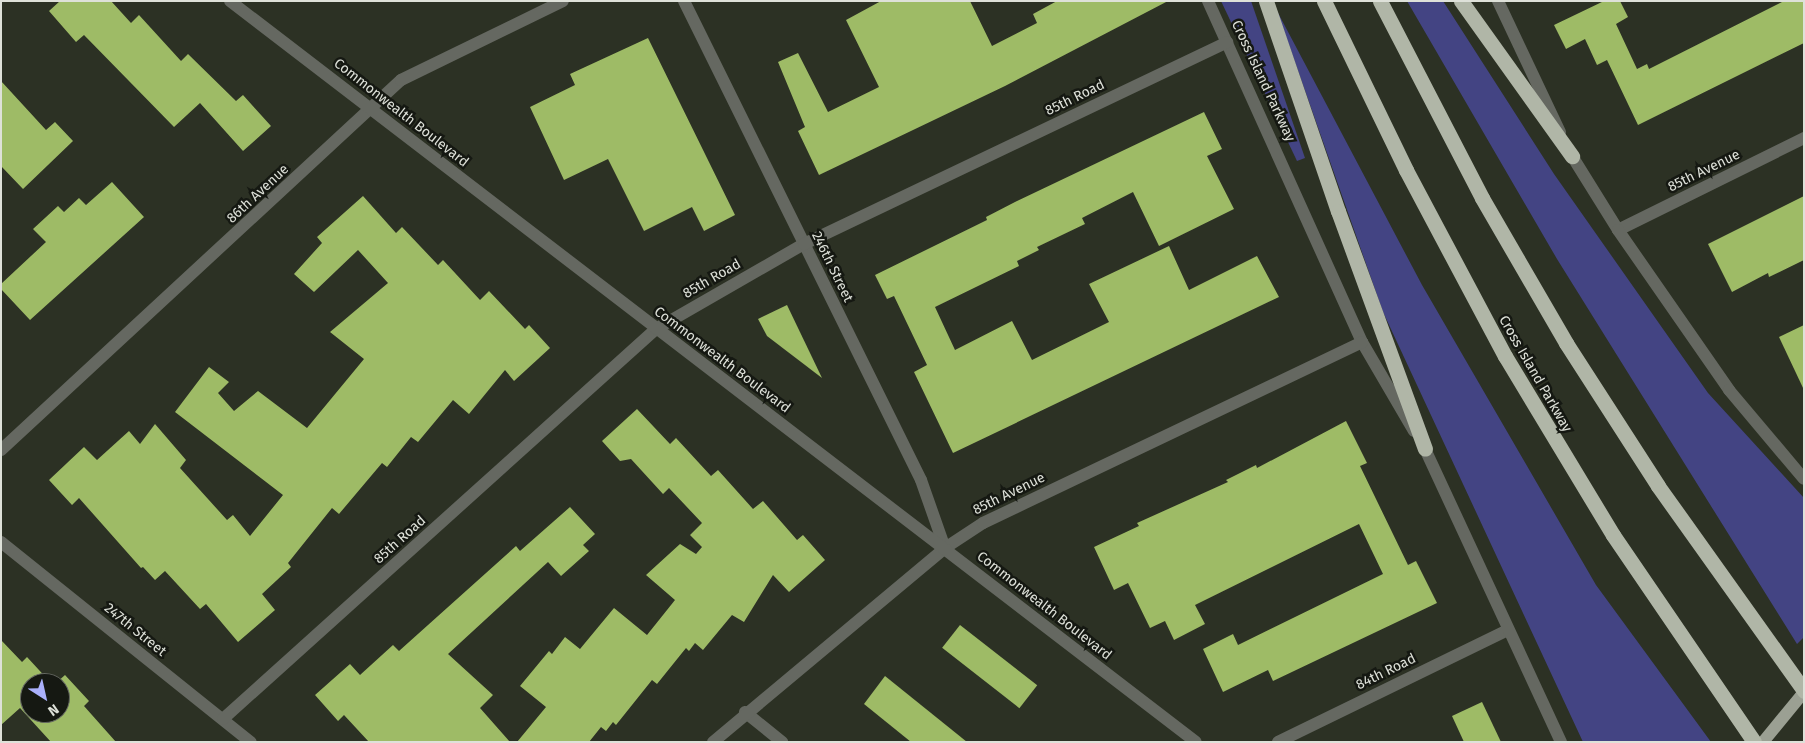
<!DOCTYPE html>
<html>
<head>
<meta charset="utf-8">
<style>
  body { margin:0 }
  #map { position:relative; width:1805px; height:743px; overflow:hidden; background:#2c3124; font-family:"Fira Sans",sans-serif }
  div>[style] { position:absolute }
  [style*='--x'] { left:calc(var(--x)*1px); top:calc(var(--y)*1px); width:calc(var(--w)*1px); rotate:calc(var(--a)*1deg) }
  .green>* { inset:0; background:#434483 }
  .building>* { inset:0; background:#9ebb66; transform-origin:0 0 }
  .minor>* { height:12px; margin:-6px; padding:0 6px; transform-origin:6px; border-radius:6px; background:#656861 }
  .tertiary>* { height:12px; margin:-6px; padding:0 6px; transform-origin:6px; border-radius:6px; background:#656861 }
  .primary>* { height:12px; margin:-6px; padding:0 6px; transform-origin:6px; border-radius:6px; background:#9ba093 }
  .motorway>* { height:15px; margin:-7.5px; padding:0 7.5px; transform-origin:7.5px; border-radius:7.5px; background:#b0b6a7 }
  span { translate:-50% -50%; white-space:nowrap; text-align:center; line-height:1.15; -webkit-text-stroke:5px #151812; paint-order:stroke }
  .street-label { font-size:14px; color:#dee1d9 }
  .frame { position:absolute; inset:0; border:2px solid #dee1d9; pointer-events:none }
  .north { position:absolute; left:20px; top:673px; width:50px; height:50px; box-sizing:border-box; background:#151812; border:1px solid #656862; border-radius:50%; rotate:145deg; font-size:14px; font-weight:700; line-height:20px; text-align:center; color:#dee1d9 }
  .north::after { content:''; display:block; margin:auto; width:18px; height:22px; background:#aab0fb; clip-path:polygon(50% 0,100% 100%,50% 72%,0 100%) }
</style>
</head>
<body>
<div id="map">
  <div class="green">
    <i style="clip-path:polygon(1221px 1px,1251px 1px,1305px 158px,1297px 161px)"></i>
    <i style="clip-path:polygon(1407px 1px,1443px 1px,1554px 174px,1708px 393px,1804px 498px,1804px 637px,1797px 644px,1557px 259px)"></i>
    <i style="clip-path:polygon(1277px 11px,1422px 285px,1596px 585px,1711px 742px,1583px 742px,1383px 312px)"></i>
  </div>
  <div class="building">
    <i style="clip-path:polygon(60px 1px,111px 1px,131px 23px,139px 15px,181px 61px,188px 54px,236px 101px,243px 95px,271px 126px,243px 151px,200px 103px,174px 127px,84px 35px,76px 42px,49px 11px)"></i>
    <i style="clip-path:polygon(881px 1px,970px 1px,992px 46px,1037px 23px,1033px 14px,1057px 1px,1168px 1px,1005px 86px,819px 175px,798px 131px,805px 127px,778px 62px,798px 53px,828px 112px,879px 87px,846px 20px)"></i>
    <i style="clip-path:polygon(1604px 1px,1620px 1px,1628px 17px,1616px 24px,1637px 69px,1647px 64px,1649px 69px,1784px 1px,1804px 1px,1804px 43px,1638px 125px,1607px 60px,1597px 65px,1585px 39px,1566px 49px,1554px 25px)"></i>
    <i style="clip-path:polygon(648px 38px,735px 215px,704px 231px,692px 207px,644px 231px,608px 159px,564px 180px,530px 107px,575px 85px,570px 74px)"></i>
    <i style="clip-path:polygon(1px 81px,46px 130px,55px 122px,73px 141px,23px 189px,1px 166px)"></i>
    <i style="clip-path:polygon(1204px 112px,1222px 149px,1207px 156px,1234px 209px,1159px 246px,1133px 192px,1082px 218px,1085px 224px,1037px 247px,1039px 250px,1017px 261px,1019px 266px,935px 307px,955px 350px,1012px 321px,1032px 360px,1109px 322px,1089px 284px,1169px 246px,1189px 290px,1257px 256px,1279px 297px,953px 453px,914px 372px,927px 365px,894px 296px,887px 299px,875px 275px,987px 220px,986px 217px,1015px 202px)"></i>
    <i style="clip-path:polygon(112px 182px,144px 217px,30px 320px,1px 289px,1px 284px,46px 242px,33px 229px,58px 206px,64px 212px,79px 198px,86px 205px)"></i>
    <i style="clip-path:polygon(363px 196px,396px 233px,402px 227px,438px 265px,443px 260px,480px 300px,489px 291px,525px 329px,529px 325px,550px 348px,514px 381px,505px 370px,469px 414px,453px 400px,418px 442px,411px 437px,387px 467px,382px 463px,339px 514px,332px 508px,288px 563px,291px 567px,262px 594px,275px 610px,238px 642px,206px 604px,200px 609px,165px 571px,155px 580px,143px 567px,141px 568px,79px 498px,72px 505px,49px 480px,84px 447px,97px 460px,129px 431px,140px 444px,155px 424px,186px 460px,180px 468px,227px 520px,233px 515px,250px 536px,283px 495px,175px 412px,209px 367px,229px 382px,218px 393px,234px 411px,258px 391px,307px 428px,364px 359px,330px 332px,388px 283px,358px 250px,314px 292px,294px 274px,322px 243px,317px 237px)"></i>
    <i style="clip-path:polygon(1804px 196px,1804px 260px,1769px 277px,1768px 273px,1732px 292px,1708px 244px)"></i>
    <i style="clip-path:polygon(787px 305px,822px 378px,767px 336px,758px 319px)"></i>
    <i style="clip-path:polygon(1804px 325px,1804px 390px,1779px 337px)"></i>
    <i style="clip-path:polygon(637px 409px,670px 444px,676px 438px,711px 476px,718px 470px,753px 509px,763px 501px,797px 540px,803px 535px,825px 560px,789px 592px,773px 575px,744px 622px,732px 615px,703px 650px,695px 643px,689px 651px,686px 648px,657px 684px,652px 680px,616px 725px,613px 722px,606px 731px,601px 727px,589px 742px,517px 742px,546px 707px,520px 686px,549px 651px,552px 654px,565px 637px,580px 649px,614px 608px,647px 635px,675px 600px,646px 575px,680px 544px,696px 554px,702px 547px,690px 535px,702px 523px,669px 488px,663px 494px,631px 459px,620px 461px,602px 441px)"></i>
    <i style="clip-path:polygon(1346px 421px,1367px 463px,1360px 466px,1408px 565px,1416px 561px,1437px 603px,1273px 681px,1268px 670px,1223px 692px,1203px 649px,1233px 634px,1238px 645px,1383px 574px,1359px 524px,1195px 605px,1205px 624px,1174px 640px,1165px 621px,1150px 628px,1128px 583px,1114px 590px,1094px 547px,1139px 526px,1137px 523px,1228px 482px,1226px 480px,1256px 465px,1257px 468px)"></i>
    <i style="clip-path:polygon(570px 507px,595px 534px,583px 545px,589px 551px,561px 576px,548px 562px,448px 654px,493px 695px,480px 708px,510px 742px,369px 742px,344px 715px,338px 721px,315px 695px,350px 664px,360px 675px,393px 645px,399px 651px,516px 546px,520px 551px)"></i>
    <i style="left:960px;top:625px;width:98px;height:29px;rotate:38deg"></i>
    <i style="clip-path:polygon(1px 640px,22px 662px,27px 657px,51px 683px,30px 683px,30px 713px,60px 713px,60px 683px,56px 683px,65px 675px,89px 701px,84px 706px,116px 742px,51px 742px,20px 708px,1px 725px)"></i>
    <i style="clip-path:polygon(885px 676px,967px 742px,911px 742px,864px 704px)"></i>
    <i style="clip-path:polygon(1482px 702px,1501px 742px,1464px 742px,1452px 716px)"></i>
  </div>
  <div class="minor">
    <i style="--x:684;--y:1;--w:534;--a:63.67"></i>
    <i style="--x:921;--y:480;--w:72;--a:70.6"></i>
    <i style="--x:1208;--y:1;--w:374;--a:65.7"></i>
    <i style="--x:1362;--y:342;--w:103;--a:59.7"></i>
    <i style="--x:1498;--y:1;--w:145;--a:64.7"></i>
    <i style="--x:1618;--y:230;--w:208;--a:-26.3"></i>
    <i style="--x:1;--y:450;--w:545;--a:-42.77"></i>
    <i style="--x:401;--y:80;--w:180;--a:-26"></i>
    <i style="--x:1;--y:542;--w:320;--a:38.7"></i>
    <i style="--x:745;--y:712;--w:48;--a:39"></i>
    <i style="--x:223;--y:719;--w:583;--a:-42.01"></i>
    <i style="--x:656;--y:329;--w:171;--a:-29.9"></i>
    <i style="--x:804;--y:244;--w:469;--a:-25.5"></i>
    <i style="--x:713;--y:742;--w:302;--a:-39.9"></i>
    <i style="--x:945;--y:548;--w:45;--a:-33.3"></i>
    <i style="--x:983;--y:523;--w:420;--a:-25.5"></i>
    <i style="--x:1278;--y:742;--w:256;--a:-26"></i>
  </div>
  <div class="tertiary">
    <i style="--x:230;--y:1;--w:1217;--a:37.49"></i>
    <i style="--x:1572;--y:156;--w:87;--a:58.1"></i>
    <i style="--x:1618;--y:230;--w:195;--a:55.2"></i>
    <i style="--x:1729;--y:390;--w:116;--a:49.9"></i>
    <i style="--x:1425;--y:449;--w:323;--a:65.1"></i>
  </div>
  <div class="primary">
    <i style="--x:1763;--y:742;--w:65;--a:-50.6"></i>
  </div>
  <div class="motorway">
    <i style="--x:1266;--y:1;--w:222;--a:71.1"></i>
    <i style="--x:1338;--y:211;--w:253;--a:69.9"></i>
    <i style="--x:1324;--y:1;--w:188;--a:64.1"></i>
    <i style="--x:1406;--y:170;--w:211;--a:62"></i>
    <i style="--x:1505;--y:356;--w:209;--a:58.9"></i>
    <i style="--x:1613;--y:535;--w:250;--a:55.7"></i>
    <i style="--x:1380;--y:1;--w:222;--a:62.6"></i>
    <i style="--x:1482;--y:198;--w:168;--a:59.9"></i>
    <i style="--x:1566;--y:343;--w:170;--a:57.2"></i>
    <i style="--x:1658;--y:486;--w:252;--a:54.5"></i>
    <i style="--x:1461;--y:1;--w:191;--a:54.4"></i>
  </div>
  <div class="street-label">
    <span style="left:1263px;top:81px;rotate:65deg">Cross Island Parkway</span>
    <span style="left:1075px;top:98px;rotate:-26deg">85th Road</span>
    <span style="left:401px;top:113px;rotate:38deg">Commonwealth Boulevard</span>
    <span style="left:1704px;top:171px;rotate:-26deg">85th Avenue</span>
    <span style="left:258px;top:194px;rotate:-43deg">86th Avenue</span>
    <span style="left:832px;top:267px;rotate:64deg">246th Street</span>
    <span style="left:712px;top:279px;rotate:-30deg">85th Road</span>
    <span style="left:722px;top:360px;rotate:37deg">Commonwealth Boulevard</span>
    <span style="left:1535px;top:374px;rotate:60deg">Cross Island Parkway</span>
    <span style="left:1009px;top:494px;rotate:-26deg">85th Avenue</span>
    <span style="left:400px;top:540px;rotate:-42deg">85th Road</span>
    <span style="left:1044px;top:606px;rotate:38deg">Commonwealth Boulevard</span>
    <span style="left:135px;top:630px;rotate:39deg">247th Street</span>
    <span style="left:1386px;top:672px;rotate:-26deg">84th Road</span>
  </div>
  <div class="frame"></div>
  <div class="north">N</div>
</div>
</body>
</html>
